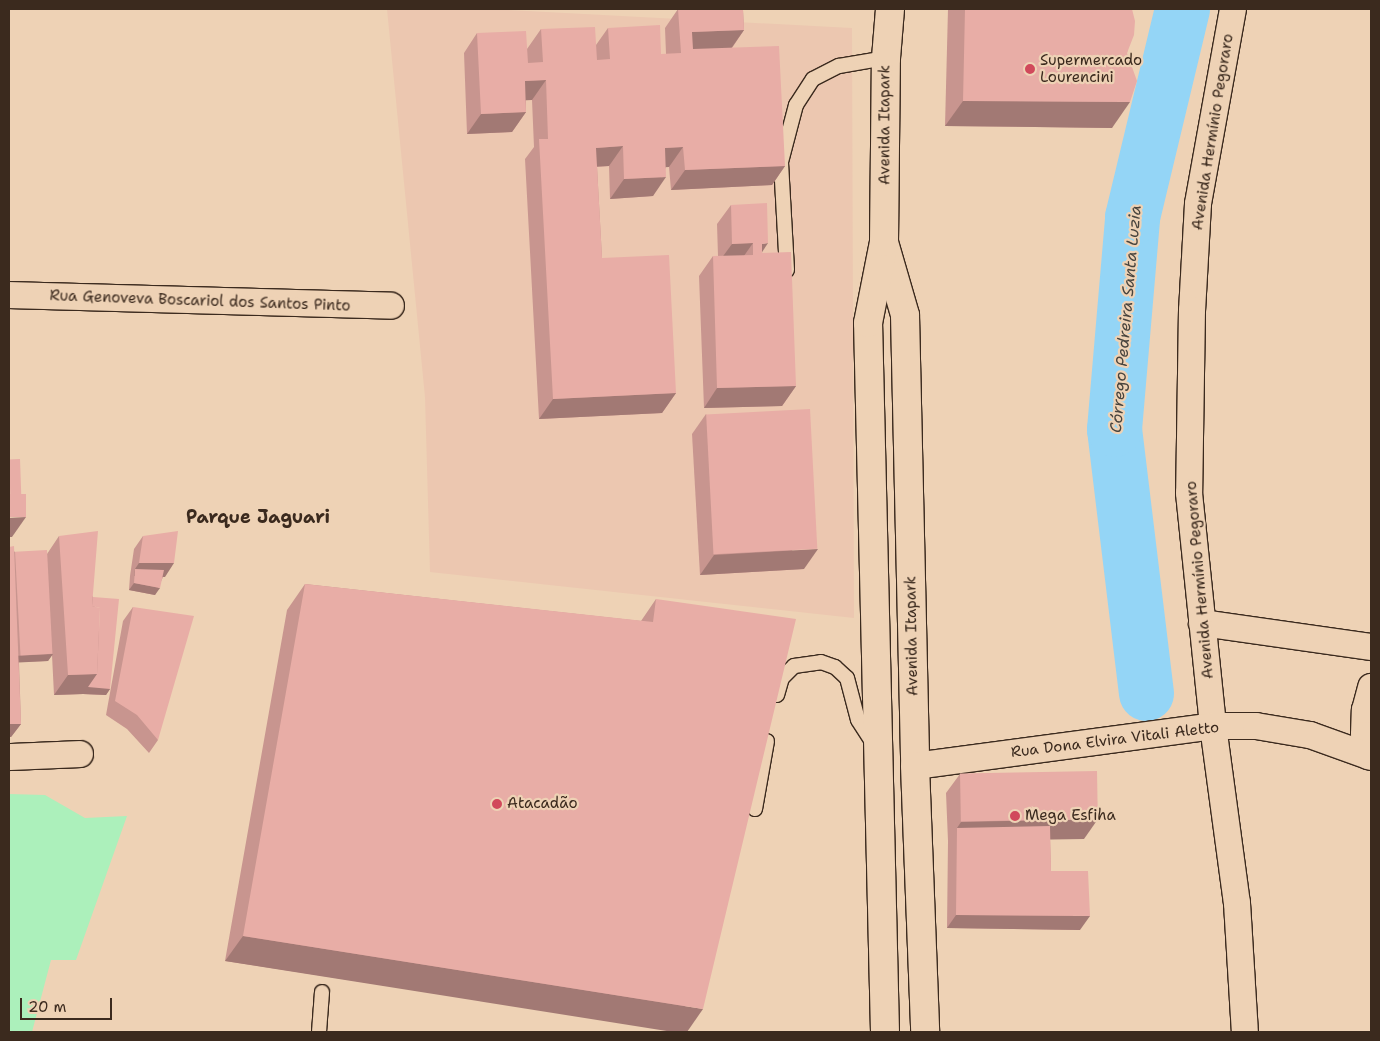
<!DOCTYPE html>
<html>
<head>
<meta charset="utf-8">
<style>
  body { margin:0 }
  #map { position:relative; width:1380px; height:1041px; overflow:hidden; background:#eed2b5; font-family:"Shantell Sans",sans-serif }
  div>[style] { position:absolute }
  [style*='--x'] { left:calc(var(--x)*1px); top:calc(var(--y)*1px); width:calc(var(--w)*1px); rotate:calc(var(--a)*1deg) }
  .built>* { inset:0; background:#ecc7b0 }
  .green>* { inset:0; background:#acf0bb }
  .river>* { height:55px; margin:-27.5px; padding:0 27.5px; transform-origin:27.5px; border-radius:27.5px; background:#94d5f6 }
  .roads { filter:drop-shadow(1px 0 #3b2a1e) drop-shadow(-1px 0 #3b2a1e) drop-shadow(0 1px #3b2a1e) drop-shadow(0 -1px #3b2a1e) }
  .service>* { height:14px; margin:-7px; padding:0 7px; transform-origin:7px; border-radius:7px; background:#eed2b5 }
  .minor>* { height:26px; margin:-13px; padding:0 13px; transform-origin:13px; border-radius:13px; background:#eed2b5 }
  .secondary>* { height:28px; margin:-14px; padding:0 14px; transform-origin:14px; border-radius:14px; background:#eed2b5 }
  .wall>* { inset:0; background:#c8958f }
  .shaded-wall>* { inset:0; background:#a27974; transform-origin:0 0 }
  .building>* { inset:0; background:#e8ada6; transform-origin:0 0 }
  .dots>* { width:14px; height:14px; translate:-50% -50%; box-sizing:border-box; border:2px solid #eed2b5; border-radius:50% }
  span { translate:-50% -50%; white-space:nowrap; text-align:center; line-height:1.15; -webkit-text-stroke:4.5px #eed2b5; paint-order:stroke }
  .poi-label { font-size:15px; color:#3b2a1e }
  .left { translate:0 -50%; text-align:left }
  .street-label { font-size:15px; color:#3b2a1e }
  .water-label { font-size:16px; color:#48443e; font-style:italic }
  .quarter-label { font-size:18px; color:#3b2a1e; font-weight:700 }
  .frame { position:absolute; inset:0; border:10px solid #3b2a1e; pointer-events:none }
  .scale { position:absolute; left:20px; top:998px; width:92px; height:22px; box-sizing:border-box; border:2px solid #3b2a1e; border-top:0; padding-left:6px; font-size:15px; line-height:18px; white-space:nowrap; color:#3b2a1e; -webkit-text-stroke:4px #eed2b5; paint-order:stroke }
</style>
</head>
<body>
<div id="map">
  <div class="built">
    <i style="clip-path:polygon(387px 9px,490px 9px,852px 28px,854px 618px,430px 572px,425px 397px)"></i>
  </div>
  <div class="green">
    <i style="clip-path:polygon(9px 794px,45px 795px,85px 818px,127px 816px,76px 960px,51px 960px,32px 1032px,9px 1032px)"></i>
  </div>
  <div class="river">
    <i style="--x:1146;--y:693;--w:266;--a:-96.9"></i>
    <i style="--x:1114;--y:429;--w:213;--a:-85.1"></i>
    <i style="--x:1132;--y:217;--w:214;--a:-76.5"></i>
  </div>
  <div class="roads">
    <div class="service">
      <i style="--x:787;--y:270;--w:108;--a:-93.2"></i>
      <i style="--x:781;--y:162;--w:59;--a:-75.3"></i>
      <i style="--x:796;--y:105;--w:31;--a:-57"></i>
      <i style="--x:813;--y:79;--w:29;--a:-27"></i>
      <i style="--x:839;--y:66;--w:48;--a:-9.7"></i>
      <i style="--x:777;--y:695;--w:18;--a:-74"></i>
      <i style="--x:782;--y:678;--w:17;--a:-45"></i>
      <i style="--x:794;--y:666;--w:27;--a:-8"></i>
      <i style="--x:821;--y:662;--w:15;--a:20"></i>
      <i style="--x:835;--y:667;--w:16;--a:43"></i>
      <i style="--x:847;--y:678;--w:43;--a:75.3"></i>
      <i style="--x:858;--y:720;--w:30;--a:57"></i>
      <i style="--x:755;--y:809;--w:69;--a:-80"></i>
      <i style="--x:319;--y:1032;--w:40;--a:-85.7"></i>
    </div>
    <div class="minor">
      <i style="--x:1233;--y:9;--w:198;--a:100.2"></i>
      <i style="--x:1198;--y:204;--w:106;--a:93.2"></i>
      <i style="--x:1192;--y:310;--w:183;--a:90.9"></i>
      <i style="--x:1189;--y:493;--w:234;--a:84.1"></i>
      <i style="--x:1213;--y:726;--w:179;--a:82.3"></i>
      <i style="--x:1237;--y:903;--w:129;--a:86.5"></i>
      <i style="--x:9;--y:295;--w:382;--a:1.6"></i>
      <i style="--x:1202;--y:623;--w:171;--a:8.1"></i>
      <i style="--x:1368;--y:756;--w:22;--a:-100"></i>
      <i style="--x:1364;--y:734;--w:24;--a:-88"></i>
      <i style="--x:1365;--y:710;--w:24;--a:-75"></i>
      <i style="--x:9;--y:757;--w:71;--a:-2.4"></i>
      <i style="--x:915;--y:766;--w:301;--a:-7.6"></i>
      <i style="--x:1213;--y:726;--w:43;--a:0"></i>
      <i style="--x:1256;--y:726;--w:55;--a:9.5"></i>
      <i style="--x:1310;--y:735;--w:65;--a:19.8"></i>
    </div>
    <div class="secondary">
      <i style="--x:885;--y:246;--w:72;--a:73.8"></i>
      <i style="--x:905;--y:315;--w:451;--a:88.7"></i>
      <i style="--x:915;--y:766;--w:266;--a:87.8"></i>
      <i style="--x:885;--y:1032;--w:709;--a:-91.37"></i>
      <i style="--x:868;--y:323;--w:83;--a:-78.8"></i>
      <i style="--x:884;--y:242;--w:184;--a:-89.4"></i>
      <i style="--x:886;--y:58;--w:49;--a:-85.3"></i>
    </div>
  </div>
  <div class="wall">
    <i style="clip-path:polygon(678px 9px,761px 9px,760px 10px,743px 10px,744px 30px,732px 48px,785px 166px,772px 185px,671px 190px,669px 167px,666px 167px,653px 196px,610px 199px,609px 166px,597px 167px,602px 258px,676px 393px,662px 413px,539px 419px,525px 159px,534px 147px,532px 100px,526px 100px,526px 112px,512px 132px,467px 134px,464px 53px,477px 33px,527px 49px,541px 29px,596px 45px,608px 28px,661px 54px,666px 54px,665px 28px)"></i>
    <i style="clip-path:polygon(948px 9px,1132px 9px,1127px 53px,1112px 128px,945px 126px)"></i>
    <i style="clip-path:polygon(731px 205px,762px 252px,796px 386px,782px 406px,704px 408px,699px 276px,713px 256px,718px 256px,717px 224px)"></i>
    <i style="clip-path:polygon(706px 414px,804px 569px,700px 575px,692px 434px)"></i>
    <i style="clip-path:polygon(59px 536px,93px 597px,110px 689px,106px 695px,83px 694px,54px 695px,52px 655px,48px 661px,19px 662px,21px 724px,11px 737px,9px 737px,9px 547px,15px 552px,47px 554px)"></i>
    <i style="clip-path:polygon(143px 536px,165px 577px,163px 577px,155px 595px,129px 590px,130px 576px,134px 549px)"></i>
    <i style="clip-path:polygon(305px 584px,641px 621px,656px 599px,687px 1032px,225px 961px,287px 610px)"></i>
    <i style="clip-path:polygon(133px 607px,158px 740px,149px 753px,127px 729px,106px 715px,123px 621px)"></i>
    <i style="clip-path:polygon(960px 774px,1084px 839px,1050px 839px,1051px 871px,1080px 930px,947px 928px,948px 841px,946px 793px)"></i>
  </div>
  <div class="shaded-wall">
    <i style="left:682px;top:9px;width:79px;height:1px"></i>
    <i style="clip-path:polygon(744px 30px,730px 50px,681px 52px,692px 32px)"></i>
    <i style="clip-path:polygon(546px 80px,532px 100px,511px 101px,525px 81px)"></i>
    <i style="clip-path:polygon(963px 101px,1130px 102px,1112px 128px,945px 126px)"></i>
    <i style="clip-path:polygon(526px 112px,512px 132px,467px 134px,481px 114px)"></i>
    <i style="clip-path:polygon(623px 146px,609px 166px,583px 167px,596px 148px)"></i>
    <i style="clip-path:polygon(683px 147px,669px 167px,651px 168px,665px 148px)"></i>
    <i style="clip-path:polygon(785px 166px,772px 185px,671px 190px,685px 170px)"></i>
    <i style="clip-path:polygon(666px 177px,653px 196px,610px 199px,624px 179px)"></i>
    <i style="clip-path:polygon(753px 243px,739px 263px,718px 263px,732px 244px)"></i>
    <i style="clip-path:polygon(768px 243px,755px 263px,762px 244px)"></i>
    <i style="clip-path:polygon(796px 386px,782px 406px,704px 408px,717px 388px)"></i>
    <i style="clip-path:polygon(676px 393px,662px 413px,539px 419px,553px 399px)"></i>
    <i style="clip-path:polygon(26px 517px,12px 537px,9px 537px,9px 518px)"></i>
    <i style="clip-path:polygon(818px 549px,804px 569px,700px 575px,714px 555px)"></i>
    <i style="clip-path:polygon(139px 563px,174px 563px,165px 577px,134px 576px,135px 569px)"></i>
    <i style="clip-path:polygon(134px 583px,160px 588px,155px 595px,129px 590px)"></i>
    <i style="clip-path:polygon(53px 654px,48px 661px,9px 663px,13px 656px)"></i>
    <i style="clip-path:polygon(97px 674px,110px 689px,106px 695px,83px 694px,54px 695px,68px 675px)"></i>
    <i style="clip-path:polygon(9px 724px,21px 724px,11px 737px,9px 737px)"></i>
    <i style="clip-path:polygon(1098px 819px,1084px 839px,957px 841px,957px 828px,961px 822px)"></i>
    <i style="clip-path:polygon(956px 915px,1090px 916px,1080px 930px,947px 928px)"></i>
    <i style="clip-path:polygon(243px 936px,703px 1009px,687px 1032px,673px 1032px,225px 961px)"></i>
  </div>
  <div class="building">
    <i style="clip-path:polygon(678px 9px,743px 9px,744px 30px,692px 32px,693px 49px,779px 46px,785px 166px,685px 170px,683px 147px,665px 148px,666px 177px,624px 179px,623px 146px,596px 148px,602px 258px,669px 255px,676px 393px,553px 399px,539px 139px,548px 139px,546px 80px,525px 81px,526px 112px,481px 114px,477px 33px,526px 31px,528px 63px,543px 62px,541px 29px,595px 27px,597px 60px,610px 59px,608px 28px,660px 25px,661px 54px,681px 53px)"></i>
    <i style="clip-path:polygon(965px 9px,1132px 9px,1135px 21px,1134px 35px,1127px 53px,1137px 81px,1130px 102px,963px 101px)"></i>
    <i style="clip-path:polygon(767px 203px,768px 243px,762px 244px,762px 253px,791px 252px,796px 386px,717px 388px,713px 256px,753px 255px,753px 243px,732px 244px,731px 205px)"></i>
    <i style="left:810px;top:409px;width:140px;height:104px;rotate:87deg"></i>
    <i style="left:20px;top:459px;width:35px;height:11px;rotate:88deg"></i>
    <i style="left:26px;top:494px;width:23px;height:17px;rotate:90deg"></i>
    <i style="clip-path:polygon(98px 531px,92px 606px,100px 608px,97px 674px,68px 675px,59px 536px)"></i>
    <i style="clip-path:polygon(178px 531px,174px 563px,139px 563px,143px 536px)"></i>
    <i style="clip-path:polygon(14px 546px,21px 724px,9px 724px,9px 547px)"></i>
    <i style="left:47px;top:550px;width:104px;height:32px;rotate:87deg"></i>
    <i style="clip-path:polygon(135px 569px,164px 570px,160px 588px,134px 583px)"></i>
    <i style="clip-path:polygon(305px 584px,653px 622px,656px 599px,796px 619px,703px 1009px,243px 936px)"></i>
    <i style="clip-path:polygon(93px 597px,119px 599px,110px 689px,88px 687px,97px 674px,100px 608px,92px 606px)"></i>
    <i style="clip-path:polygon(133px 607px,194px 616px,158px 740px,137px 715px,115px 701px)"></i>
    <i style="left:1097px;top:771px;width:48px;height:137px;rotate:89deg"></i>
    <i style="clip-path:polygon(1050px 826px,1051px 871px,1088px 871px,1090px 916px,956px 915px,957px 828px)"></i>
  </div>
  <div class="dots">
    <i style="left:1030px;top:69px;background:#d1495b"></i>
    <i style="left:497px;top:804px;background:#d1495b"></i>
    <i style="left:1015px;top:816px;background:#d1495b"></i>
  </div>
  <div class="poi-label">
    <span class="left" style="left:1040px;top:69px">Supermercado<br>Lourencini</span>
    <span class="left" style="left:507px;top:804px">Atacadão</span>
    <span class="left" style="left:1025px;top:816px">Mega Esfiha</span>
  </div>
  <div class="street-label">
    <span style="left:885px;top:125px;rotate:-90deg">Avenida Itapark</span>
    <span style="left:1213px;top:132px;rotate:-81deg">Avenida Hermínio Pegoraro</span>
    <span style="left:200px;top:301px;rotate:2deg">Rua Genoveva Boscariol dos Santos Pinto</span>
    <span style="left:1200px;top:580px;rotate:-95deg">Avenida Hermínio Pegoraro</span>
    <span style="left:912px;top:636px;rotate:-91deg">Avenida Itapark</span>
    <span style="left:1115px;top:740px;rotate:-7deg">Rua Dona Elvira Vitali Aletto</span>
  </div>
  <div class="water-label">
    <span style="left:1126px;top:319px;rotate:-85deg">Córrego Pedreira Santa Luzia</span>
  </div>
  <div class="quarter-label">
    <span style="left:258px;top:517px">Parque Jaguari</span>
  </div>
  <div class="frame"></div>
  <div class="scale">20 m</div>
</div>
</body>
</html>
